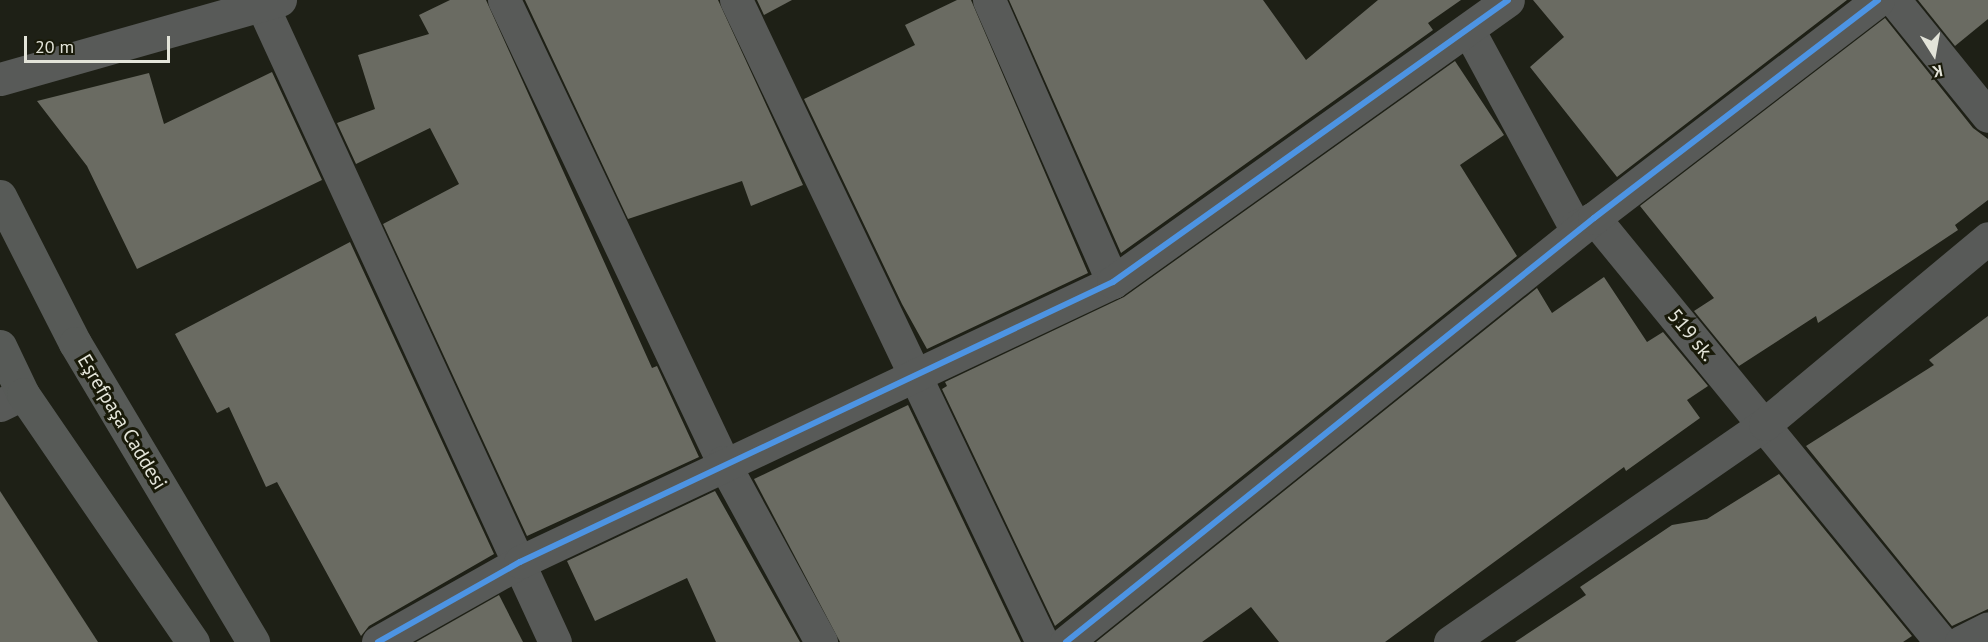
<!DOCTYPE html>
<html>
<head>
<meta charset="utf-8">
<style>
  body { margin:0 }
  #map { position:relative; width:1988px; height:642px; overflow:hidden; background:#1e2016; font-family:"PT Sans",sans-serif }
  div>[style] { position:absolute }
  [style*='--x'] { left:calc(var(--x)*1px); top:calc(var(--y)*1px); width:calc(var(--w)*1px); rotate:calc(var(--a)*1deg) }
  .building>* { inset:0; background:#6a6b62 }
  .minor>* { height:33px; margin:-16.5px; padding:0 16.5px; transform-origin:16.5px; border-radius:16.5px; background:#585a58 }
  .major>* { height:33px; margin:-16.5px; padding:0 16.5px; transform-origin:16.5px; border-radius:16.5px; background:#575a57 }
  .cycleway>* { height:6px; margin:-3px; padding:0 3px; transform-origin:3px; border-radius:3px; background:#4d94e3 }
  span { translate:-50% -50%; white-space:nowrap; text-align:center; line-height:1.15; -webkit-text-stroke:6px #191a09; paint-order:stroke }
  .street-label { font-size:20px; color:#e3e4d9 }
  .north { position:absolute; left:1904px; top:24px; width:60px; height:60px; -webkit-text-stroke:4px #191a09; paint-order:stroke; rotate:169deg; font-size:16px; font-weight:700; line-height:24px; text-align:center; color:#e3e4d9 }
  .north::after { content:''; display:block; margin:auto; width:21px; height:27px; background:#e3e4d9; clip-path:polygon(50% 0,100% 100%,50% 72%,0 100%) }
  .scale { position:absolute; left:24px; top:36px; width:146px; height:27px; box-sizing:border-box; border:3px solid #e3e4d9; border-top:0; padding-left:8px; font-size:18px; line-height:21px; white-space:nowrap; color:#e3e4d9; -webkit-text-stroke:4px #191a09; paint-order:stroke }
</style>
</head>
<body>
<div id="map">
  <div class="building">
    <i style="clip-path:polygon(450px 0,486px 0,652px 368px,657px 366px,699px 457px,527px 536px,383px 224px,459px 184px,430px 128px,356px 164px,337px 123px,375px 109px,358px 55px,429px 34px,419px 15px)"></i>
    <i style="clip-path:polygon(525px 0,718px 0,803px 185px,751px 206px,742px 181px,628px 219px)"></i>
    <i style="clip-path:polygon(757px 0,792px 0,764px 15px)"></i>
    <i style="clip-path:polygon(957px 0,971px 0,1088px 273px,927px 349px,902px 304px,804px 99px,915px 45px,905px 25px)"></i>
    <i style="clip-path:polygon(1009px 0,1263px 0,1306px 60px,1378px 0,1461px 0,1428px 23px,1433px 30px,1121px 253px)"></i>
    <i style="clip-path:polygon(1533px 0,1847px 0,1617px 177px,1530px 67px,1564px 37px)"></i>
    <i style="clip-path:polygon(1918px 0,1988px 0,1988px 19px,1955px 46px)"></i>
    <i style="clip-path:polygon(1885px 18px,1973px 128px,1988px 139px,1988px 200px,1955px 225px,1958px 230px,1818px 323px,1816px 316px,1739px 366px,1694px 311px,1714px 298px,1640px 206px)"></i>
    <i style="clip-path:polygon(1455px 61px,1504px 135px,1460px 165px,1517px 256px,1055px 626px,942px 389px,947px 386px,945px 382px,1124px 297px)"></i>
    <i style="clip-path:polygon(272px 72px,322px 180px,137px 269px,87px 166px,37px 101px,149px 73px,164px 124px)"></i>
    <i style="clip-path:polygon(350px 242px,494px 554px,369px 626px,361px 636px,277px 482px,266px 487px,229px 407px,217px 413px,175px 334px)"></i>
    <i style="clip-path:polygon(1604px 277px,1647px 342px,1663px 332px,1708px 386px,1687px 400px,1700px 418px,1626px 471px,1624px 467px,1385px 642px,1279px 642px,1251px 607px,1202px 642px,1096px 642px,1537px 288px,1552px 313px)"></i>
    <i style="clip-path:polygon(1988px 316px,1988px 609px,1952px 626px,1806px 446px,1934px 365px,1929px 360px)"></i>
    <i style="clip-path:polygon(908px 405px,1021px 642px,840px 642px,754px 479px)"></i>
    <i style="clip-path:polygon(1779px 474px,1912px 636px,1903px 642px,1515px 642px,1586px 595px,1580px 587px,1672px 525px,1707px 519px)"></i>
    <i style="clip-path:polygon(0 491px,98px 642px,0 642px)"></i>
    <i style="clip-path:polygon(715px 491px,800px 642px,716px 642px,687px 578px,595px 621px,567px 561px)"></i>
    <i style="clip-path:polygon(499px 595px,523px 642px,416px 642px)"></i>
  </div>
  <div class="minor">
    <i style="--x:504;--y:0;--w:511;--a:64.64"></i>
    <i style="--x:723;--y:462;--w:205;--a:61.4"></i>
    <i style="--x:736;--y:0;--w:711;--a:64.52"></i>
    <i style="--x:989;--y:0;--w:308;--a:66.3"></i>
    <i style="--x:1894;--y:0;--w:149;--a:51"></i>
    <i style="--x:262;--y:5;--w:701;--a:65.3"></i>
    <i style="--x:1469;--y:31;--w:223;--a:61.6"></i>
    <i style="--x:1575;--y:227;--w:21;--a:-25"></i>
    <i style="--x:1594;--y:218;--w:548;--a:50.7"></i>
    <i style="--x:0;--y:79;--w:291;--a:-15.8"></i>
    <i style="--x:0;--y:405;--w:25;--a:-26"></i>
    <i style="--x:378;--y:642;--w:163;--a:-29.4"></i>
    <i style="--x:520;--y:562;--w:656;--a:-25.28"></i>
    <i style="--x:1113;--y:282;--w:485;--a:-35.5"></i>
    <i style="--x:1066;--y:642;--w:677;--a:-38.77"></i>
    <i style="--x:1594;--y:218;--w:358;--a:-37.5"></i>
    <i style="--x:1450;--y:642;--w:383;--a:-34.7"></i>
    <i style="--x:1765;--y:424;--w:290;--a:-39.8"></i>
    <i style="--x:1961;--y:642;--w:30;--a:-27"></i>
  </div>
  <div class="major">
    <i style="--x:0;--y:196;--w:165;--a:63"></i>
    <i style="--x:75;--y:343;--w:348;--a:59.2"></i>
    <i style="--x:0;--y:346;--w:53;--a:64.4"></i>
    <i style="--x:23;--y:394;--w:301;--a:55.6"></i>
  </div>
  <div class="cycleway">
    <i style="--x:378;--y:642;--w:163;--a:-29.4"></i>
    <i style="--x:520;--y:562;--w:656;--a:-25.28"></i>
    <i style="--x:1113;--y:282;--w:485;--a:-35.5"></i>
    <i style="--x:1066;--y:642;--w:677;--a:-38.77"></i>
    <i style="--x:1594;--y:218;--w:358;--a:-37.5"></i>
  </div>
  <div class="street-label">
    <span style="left:1691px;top:335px;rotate:50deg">519 sk.</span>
    <span style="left:122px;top:422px;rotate:59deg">Eşrefpaşa Caddesi</span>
  </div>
  <div class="north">K</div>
  <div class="scale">20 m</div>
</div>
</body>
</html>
